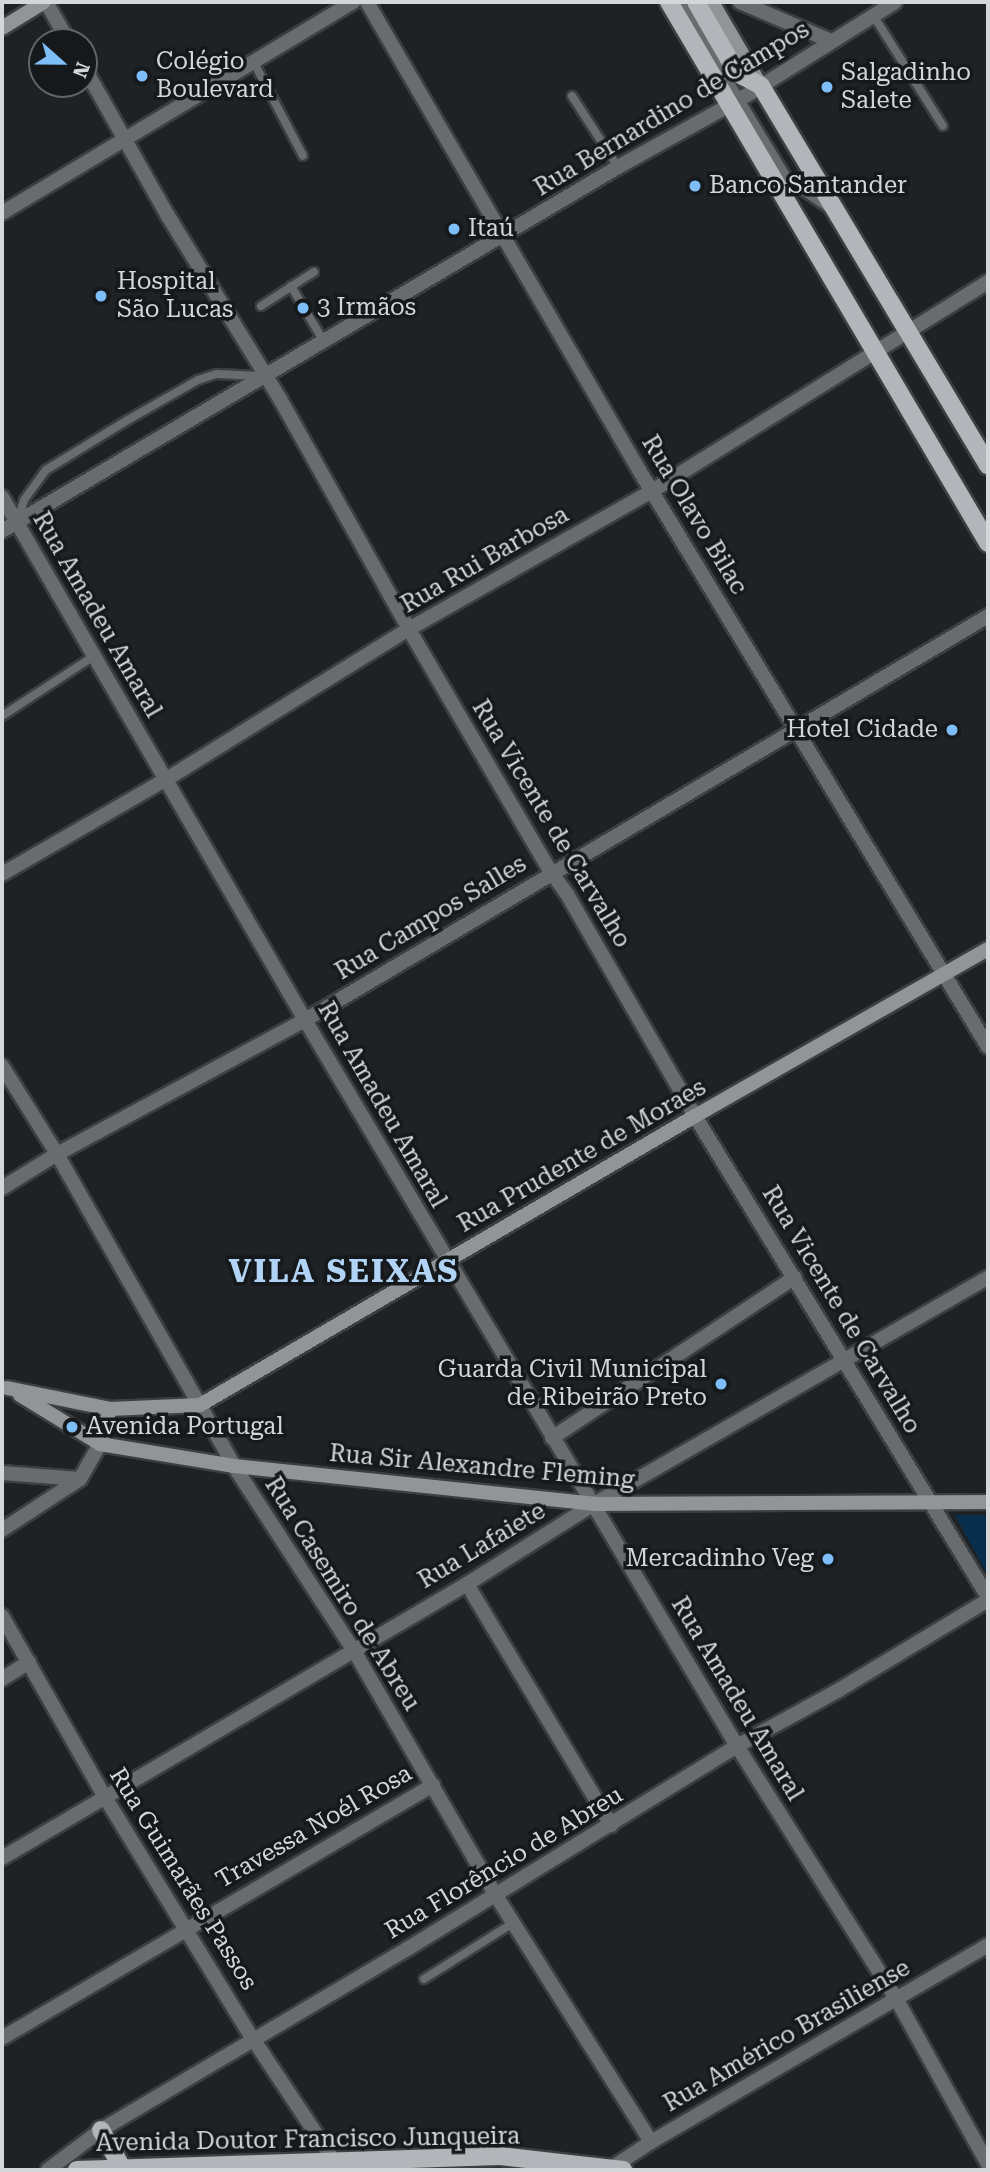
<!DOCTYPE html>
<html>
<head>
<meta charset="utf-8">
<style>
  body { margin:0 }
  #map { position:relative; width:990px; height:2172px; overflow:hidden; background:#1f2225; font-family:"Roboto Serif",serif }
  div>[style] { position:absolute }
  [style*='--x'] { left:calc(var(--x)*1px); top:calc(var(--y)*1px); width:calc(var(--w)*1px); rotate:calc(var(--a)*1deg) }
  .green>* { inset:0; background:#092e4b }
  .roads { filter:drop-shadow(2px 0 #3c3f42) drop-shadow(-2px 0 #3c3f42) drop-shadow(0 2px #3c3f42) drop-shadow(0 -2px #3c3f42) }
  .lane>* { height:8px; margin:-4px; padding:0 4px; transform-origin:4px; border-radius:4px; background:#696b6d }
  .street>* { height:14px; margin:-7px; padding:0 7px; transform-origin:7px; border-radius:7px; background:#696b6d }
  .secondary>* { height:14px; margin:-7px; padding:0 7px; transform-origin:7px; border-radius:7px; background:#929597 }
  .primary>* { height:18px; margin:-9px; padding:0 9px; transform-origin:9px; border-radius:9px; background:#b2b5b9 }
  .dots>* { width:19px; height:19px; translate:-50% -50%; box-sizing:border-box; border:4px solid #16191c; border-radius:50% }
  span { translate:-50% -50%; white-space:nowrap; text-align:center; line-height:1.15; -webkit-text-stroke:7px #16191c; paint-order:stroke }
  .poi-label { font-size:24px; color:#d4d6d8 }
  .left { translate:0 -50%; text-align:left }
  .right { translate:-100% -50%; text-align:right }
  .street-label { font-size:24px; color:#d4d6d8 }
  .district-label { font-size:32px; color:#b1d4f6; font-weight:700; letter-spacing:2px }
  .frame { position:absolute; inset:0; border:4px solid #d4d6d8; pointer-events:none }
  .north { position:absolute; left:28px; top:28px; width:70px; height:70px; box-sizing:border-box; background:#16191c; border:2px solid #626567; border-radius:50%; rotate:111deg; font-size:19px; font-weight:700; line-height:28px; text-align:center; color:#d4d6d8 }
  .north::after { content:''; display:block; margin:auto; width:24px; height:32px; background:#7dbef9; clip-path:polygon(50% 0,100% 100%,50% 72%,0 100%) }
</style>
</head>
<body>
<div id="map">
  <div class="green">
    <i style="clip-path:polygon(955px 1515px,988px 1515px,988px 1576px)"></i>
  </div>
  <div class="roads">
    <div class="lane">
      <i style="--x:681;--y:2;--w:210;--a:58.8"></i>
      <i style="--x:790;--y:182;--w:46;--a:34.4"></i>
      <i style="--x:873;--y:15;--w:131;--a:57.8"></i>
      <i style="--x:253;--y:61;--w:107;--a:62.2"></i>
      <i style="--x:572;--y:96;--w:85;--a:57.1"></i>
      <i style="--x:291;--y:286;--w:63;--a:59.3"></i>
      <i style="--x:261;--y:306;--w:63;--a:-32.7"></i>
      <i style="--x:17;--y:522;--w:23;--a:-72"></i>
      <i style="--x:24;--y:500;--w:37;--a:-54"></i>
      <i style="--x:46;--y:470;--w:94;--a:-31.5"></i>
      <i style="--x:126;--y:421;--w:83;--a:-29.7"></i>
      <i style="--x:198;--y:380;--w:20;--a:-18"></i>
      <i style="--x:217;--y:374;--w:45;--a:2.5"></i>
      <i style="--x:2;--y:716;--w:110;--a:-33.1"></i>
      <i style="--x:424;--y:1979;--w:105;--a:-32.2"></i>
    </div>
    <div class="street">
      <i style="--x:46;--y:2;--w:46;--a:60.1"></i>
      <i style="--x:367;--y:2;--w:541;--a:59.83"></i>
      <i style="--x:639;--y:470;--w:674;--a:58.83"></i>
      <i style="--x:740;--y:2;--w:99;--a:23.2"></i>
      <i style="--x:84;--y:67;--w:171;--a:60.6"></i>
      <i style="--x:168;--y:216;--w:215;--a:58.5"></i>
      <i style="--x:280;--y:399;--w:274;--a:60.7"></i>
      <i style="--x:414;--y:638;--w:271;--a:59.7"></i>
      <i style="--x:551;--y:872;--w:27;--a:54"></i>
      <i style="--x:567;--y:894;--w:256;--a:60"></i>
      <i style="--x:695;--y:1116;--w:563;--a:58.65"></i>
      <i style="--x:2;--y:213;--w:410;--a:-31"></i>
      <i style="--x:2;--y:497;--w:604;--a:59.91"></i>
      <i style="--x:305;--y:1020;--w:845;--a:59.25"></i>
      <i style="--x:737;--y:1746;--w:300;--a:57.8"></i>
      <i style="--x:897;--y:2000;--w:188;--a:61"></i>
      <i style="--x:2;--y:531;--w:716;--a:-30.58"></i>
      <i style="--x:618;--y:167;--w:138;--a:-29"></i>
      <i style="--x:739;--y:100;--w:184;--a:-32.1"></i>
      <i style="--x:2;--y:874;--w:188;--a:-30"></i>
      <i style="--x:165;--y:780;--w:287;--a:-31.8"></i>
      <i style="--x:409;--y:629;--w:279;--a:-29.6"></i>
      <i style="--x:652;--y:491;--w:396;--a:-31.9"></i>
      <i style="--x:2;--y:1066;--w:104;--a:58"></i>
      <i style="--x:57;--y:1154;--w:359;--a:60.4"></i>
      <i style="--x:234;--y:1466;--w:218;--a:57"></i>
      <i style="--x:353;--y:1649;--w:283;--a:59.9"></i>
      <i style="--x:495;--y:1894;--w:293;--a:57.8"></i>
      <i style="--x:2;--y:1188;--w:65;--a:-31.7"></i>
      <i style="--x:57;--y:1154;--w:282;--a:-28.4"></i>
      <i style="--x:305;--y:1020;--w:794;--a:-30.6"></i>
      <i style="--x:552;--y:1438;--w:291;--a:-33.5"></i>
      <i style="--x:2;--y:1473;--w:78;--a:4.4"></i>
      <i style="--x:2;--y:1530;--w:93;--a:-33.2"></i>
      <i style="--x:80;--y:1479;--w:40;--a:-60.3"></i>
      <i style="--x:467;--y:1584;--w:281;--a:59.1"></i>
      <i style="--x:2;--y:1616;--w:208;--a:60.4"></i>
      <i style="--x:105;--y:1797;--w:284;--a:58.6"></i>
      <i style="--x:253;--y:2039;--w:146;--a:56.4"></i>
      <i style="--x:2;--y:1679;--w:32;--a:-32"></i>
      <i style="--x:2;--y:1858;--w:540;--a:-30.51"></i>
      <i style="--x:467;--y:1584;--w:150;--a:-32.2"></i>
      <i style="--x:594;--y:1504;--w:455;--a:-29.9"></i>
      <i style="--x:2;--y:2038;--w:500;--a:-30.4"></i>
      <i style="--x:610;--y:2169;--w:49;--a:-33.4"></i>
      <i style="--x:651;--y:2142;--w:390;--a:-30.3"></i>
      <i style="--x:48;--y:2170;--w:66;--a:-37"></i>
      <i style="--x:101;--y:2130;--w:356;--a:-30.6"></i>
      <i style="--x:407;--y:1949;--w:387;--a:-31.6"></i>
      <i style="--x:737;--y:1746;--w:116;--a:-28.8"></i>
      <i style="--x:839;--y:1690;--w:174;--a:-31.1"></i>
    </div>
    <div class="secondary">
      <i style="--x:712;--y:2;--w:97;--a:59.7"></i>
      <i style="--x:2;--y:28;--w:49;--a:-31.8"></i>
      <i style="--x:7;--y:1388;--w:105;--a:11.5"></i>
      <i style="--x:110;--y:1409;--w:90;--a:-2.5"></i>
      <i style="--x:200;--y:1405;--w:573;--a:-30.28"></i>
      <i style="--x:695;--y:1116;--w:337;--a:-29.7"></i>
      <i style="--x:20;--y:1395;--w:94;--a:31.5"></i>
      <i style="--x:100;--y:1444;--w:136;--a:9.3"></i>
      <i style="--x:234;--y:1466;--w:362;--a:6"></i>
      <i style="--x:594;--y:1504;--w:394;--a:-0.3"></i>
      <i style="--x:100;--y:1444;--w:36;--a:-74"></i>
    </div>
    <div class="primary">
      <i style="--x:669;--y:2;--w:628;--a:59.47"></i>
      <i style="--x:696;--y:2;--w:82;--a:60"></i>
      <i style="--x:737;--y:73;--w:27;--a:28"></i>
      <i style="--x:761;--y:86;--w:442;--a:59.1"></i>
      <i style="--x:101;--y:2130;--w:43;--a:61.1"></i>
      <i style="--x:77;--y:2170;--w:423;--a:-1.9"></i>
      <i style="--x:500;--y:2156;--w:124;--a:6.5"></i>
    </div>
  </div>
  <div class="dots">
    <i style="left:142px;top:76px;background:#7dbef9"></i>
    <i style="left:827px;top:87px;background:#7dbef9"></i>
    <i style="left:695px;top:186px;background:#7dbef9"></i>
    <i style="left:454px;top:229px;background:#7dbef9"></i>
    <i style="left:101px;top:296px;background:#7dbef9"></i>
    <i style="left:303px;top:308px;background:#7dbef9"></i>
    <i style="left:952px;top:730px;background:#7dbef9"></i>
    <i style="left:721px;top:1384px;background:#7dbef9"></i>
    <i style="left:72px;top:1427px;background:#7dbef9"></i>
    <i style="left:828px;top:1559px;background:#7dbef9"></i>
  </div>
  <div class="poi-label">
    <span class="left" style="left:156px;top:76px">Colégio<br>Boulevard</span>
    <span class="left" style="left:841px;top:87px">Salgadinho<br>Salete</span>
    <span class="left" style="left:709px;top:186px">Banco Santander</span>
    <span class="left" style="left:468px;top:229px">Itaú</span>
    <span class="left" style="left:117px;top:296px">Hospital<br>São Lucas</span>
    <span class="left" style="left:317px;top:308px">3 Irmãos</span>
    <span class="right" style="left:938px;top:730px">Hotel Cidade</span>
    <span class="right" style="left:707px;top:1384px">Guarda Civil Municipal<br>de Ribeirão Preto</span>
    <span class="left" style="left:86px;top:1427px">Avenida Portugal</span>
    <span class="right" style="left:814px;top:1559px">Mercadinho Veg</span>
  </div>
  <div class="street-label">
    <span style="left:672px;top:109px;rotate:-31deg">Rua Bernardino de Campos</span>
    <span style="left:694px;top:515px;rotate:59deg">Rua Olavo Bilac</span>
    <span style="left:485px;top:560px;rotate:-30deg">Rua Rui Barbosa</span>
    <span style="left:97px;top:615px;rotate:60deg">Rua Amadeu Amaral</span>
    <span style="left:551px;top:824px;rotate:59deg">Rua Vicente de Carvalho</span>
    <span style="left:431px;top:918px;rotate:-31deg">Rua Campos Salles</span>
    <span style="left:382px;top:1105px;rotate:60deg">Rua Amadeu Amaral</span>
    <span style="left:582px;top:1156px;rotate:-30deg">Rua Prudente de Moraes</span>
    <span style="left:841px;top:1310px;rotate:59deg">Rua Vicente de Carvalho</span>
    <span style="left:482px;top:1467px;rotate:5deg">Rua Sir Alexandre Fleming</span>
    <span style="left:482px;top:1546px;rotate:-31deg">Rua Lafaiete</span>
    <span style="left:342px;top:1594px;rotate:58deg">Rua Casemiro de Abreu</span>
    <span style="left:737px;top:1699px;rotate:59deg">Rua Amadeu Amaral</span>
    <span style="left:314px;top:1827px;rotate:-30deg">Travessa Noél Rosa</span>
    <span style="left:504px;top:1863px;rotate:-31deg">Rua Florêncio de Abreu</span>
    <span style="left:183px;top:1879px;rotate:58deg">Rua Guimarães Passos</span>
    <span style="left:787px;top:2036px;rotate:-30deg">Rua Américo Brasiliense</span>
    <span style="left:308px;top:2140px;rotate:-1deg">Avenida Doutor Francisco Junqueira</span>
  </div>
  <div class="district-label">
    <span style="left:344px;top:1271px">VILA SEIXAS</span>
  </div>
  <div class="frame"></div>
  <div class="north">N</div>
</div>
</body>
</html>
